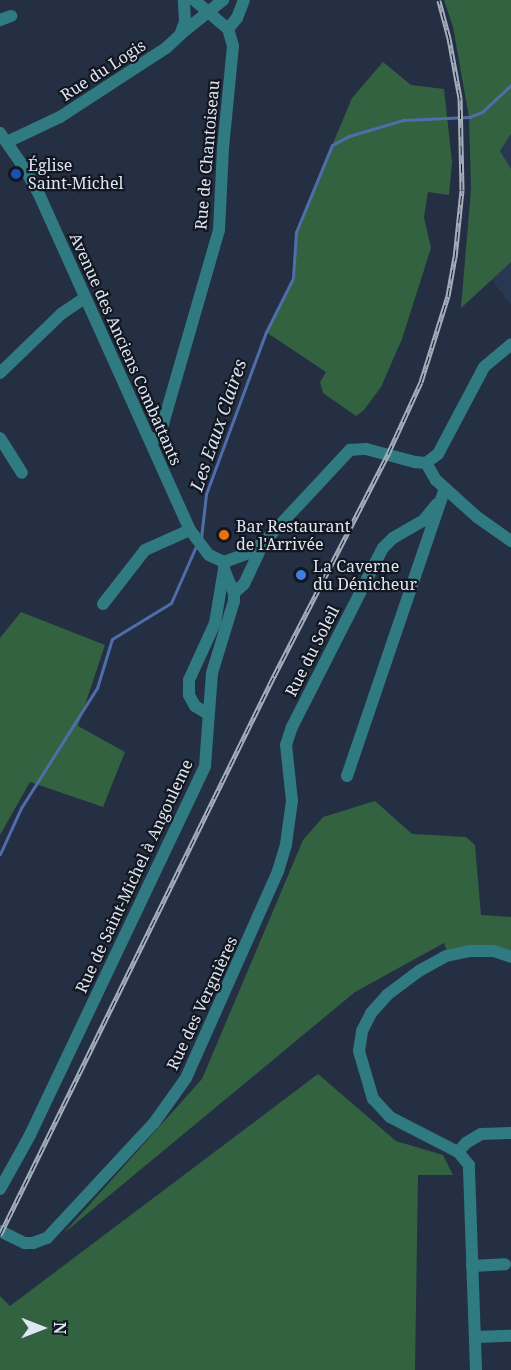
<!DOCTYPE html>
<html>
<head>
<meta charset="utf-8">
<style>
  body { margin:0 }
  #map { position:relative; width:511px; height:1370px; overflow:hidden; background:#242f43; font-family:"Noto Serif",serif }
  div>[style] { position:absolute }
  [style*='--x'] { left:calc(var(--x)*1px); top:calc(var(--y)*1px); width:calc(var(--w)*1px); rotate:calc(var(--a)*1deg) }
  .built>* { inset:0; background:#293851 }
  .green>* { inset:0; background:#326240 }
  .stream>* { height:3px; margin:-1.5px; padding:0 1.5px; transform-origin:1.5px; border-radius:1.5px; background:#4f6daa }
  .minor>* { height:12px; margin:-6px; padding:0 6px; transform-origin:6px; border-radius:6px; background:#307a81 }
  .rail>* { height:5px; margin-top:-2.5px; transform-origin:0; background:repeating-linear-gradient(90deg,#121720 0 9px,#a5aebd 0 18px); box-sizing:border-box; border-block:2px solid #a5aebd }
  .dots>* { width:16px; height:16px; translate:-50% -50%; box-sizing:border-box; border:3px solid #121720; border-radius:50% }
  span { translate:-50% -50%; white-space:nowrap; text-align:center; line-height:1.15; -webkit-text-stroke:4.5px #121720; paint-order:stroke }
  .street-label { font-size:16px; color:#dee6f3 }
  .poi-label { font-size:16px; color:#dee6f3 }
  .left { translate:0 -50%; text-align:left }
  .water-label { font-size:18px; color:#d7e1f2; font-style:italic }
  .north { position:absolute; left:12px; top:1298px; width:60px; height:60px; -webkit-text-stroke:4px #121720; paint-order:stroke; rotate:90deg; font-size:16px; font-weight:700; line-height:24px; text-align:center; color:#dee6f3 }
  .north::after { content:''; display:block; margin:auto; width:21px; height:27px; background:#dee6f3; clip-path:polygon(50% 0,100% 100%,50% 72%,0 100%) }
</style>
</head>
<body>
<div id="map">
  <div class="built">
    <i style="clip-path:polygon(511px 134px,511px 169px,500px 151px)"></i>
    <i style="clip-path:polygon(511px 262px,511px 305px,491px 279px)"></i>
  </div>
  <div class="green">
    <i style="clip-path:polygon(444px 0,511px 0,511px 134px,500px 151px,511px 169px,511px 262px,461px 308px,471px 189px,469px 117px,453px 27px)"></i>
    <i style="clip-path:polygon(383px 62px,411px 85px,444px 89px,452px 162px,449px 195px,428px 192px,424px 217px,431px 248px,402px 339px,381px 387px,364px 410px,356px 416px,323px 393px,320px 382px,326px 372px,266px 332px,293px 278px,296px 232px,352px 98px)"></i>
    <i style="clip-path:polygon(21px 612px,105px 645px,78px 726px,125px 752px,103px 807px,30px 782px,0 835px,0 638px)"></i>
    <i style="clip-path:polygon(375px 801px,412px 834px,466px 837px,475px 845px,481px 915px,511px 917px,511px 951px,447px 952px,444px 943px,355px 992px,64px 1233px,202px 1079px,303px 840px,323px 817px)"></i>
    <i style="clip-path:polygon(318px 1074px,396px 1141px,443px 1155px,453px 1175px,418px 1175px,415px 1370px,0 1370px,0 1296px,10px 1306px)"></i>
  </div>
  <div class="stream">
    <i style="--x:201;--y:538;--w:44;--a:-83.5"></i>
    <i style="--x:206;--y:494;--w:173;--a:-69.7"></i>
    <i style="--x:266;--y:332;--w:60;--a:-63.4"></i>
    <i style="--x:293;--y:278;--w:46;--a:-86.3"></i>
    <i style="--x:296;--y:232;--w:94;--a:-67.5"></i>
    <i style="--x:332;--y:145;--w:19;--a:-28"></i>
    <i style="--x:349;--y:136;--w:56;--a:-16.5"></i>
    <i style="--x:403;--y:120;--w:66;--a:-2.6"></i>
    <i style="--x:469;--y:117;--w:14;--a:-21"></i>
    <i style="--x:482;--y:112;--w:40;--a:-43"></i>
    <i style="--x:0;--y:854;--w:51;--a:-65.5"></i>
    <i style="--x:21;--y:808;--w:142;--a:-57.7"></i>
    <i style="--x:97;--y:688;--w:51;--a:-73"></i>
    <i style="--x:112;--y:639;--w:69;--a:-31.4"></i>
    <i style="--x:171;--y:603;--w:62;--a:-66.3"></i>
  </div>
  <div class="minor">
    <i style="--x:0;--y:20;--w:12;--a:-20"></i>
    <i style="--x:228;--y:29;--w:14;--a:-51"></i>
    <i style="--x:237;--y:18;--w:19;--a:-69"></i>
    <i style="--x:182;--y:33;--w:53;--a:-38.8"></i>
    <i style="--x:0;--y:133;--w:44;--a:55.2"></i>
    <i style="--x:25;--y:169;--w:26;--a:61"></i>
    <i style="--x:38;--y:192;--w:371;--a:65.8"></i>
    <i style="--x:190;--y:530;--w:31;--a:53"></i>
    <i style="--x:209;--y:555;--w:17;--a:25"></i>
    <i style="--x:224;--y:562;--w:27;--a:-20"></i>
    <i style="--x:249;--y:553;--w:20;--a:-37"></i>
    <i style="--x:265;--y:541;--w:125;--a:-47"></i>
    <i style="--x:350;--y:450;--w:16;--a:-4"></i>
    <i style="--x:366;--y:449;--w:51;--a:14.9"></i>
    <i style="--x:415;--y:462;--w:11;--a:5"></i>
    <i style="--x:7;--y:142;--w:59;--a:-25.3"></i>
    <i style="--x:60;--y:117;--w:126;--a:-33.1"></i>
    <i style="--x:166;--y:48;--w:19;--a:-43"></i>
    <i style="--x:180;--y:35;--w:14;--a:-69"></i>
    <i style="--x:185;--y:22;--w:22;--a:-93"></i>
    <i style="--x:0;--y:373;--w:85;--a:-44"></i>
    <i style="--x:61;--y:314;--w:29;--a:-34"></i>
    <i style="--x:0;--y:438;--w:41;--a:57.8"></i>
    <i style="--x:151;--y:443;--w:13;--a:-45"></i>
    <i style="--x:160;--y:434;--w:10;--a:-73"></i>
    <i style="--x:163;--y:424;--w:202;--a:-73.9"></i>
    <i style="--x:219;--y:230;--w:82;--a:-87.2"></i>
    <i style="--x:223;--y:148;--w:102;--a:-84.4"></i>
    <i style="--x:233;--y:46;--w:18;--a:-106"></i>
    <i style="--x:228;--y:29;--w:45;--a:-139.5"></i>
    <i style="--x:426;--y:463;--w:15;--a:-37"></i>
    <i style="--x:438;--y:454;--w:98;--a:-62.1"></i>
    <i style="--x:484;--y:367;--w:35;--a:-40"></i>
    <i style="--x:426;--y:463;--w:20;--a:60"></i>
    <i style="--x:436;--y:480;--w:55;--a:42.1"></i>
    <i style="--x:477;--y:517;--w:42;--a:35.2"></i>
    <i style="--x:234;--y:593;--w:13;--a:-42"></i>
    <i style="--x:244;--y:584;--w:42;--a:-64.7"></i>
    <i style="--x:103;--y:604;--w:68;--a:-52.1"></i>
    <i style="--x:145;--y:550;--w:49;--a:-24"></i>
    <i style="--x:208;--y:714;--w:15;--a:-148"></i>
    <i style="--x:195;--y:706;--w:13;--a:-119"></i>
    <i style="--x:189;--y:695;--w:15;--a:-90"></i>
    <i style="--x:189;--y:680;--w:63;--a:-65.5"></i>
    <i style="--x:215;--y:623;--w:55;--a:-80.5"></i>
    <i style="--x:347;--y:776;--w:304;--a:-71.2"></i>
    <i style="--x:458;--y:1152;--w:12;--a:-48"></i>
    <i style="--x:466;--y:1143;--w:17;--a:-31"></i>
    <i style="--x:481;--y:1134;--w:30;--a:-2"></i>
    <i style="--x:0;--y:1189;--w:62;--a:-60.9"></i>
    <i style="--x:30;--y:1135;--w:408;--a:-64.6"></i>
    <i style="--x:205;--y:766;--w:93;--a:-85.7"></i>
    <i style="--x:212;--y:673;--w:75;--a:-73"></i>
    <i style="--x:234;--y:601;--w:8;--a:-90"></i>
    <i style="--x:234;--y:593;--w:26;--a:-113"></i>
    <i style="--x:224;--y:569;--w:7;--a:-90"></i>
    <i style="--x:0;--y:1231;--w:28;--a:26"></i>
    <i style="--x:25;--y:1243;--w:8;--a:0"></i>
    <i style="--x:33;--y:1243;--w:15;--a:-20"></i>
    <i style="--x:47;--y:1238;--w:157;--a:-47.1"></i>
    <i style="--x:154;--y:1123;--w:55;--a:-54.6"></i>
    <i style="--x:186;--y:1078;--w:227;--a:-66"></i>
    <i style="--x:278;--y:871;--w:28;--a:-73"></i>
    <i style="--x:286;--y:844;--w:43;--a:-82.1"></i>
    <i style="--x:292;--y:801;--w:56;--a:-96.1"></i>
    <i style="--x:286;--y:745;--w:19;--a:-72"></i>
    <i style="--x:292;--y:727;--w:201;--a:-63.1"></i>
    <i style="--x:383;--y:548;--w:14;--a:-45"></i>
    <i style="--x:393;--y:538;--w:34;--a:-30"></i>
    <i style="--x:423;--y:521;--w:22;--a:-51"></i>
    <i style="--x:472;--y:1266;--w:33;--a:-3"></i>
    <i style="--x:475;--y:1337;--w:36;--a:-2"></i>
    <i style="--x:476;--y:1370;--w:205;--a:-92"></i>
    <i style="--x:469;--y:1165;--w:17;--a:-130"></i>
    <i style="--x:458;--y:1152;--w:76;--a:-152.8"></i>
    <i style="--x:390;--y:1117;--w:25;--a:-133"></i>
    <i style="--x:373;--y:1099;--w:50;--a:-106.3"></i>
    <i style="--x:359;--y:1051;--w:20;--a:-81"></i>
    <i style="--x:362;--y:1031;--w:20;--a:-63"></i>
    <i style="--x:371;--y:1013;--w:24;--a:-48"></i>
    <i style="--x:387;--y:995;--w:40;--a:-37"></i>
    <i style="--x:419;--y:971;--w:31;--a:-29"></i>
    <i style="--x:446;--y:956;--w:24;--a:-12"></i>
    <i style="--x:469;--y:951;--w:25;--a:0"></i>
    <i style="--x:494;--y:951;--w:18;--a:19"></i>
  </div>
  <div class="rail">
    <i style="--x:0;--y:1235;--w:623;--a:-63.89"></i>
    <i style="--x:274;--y:676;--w:250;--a:-62.8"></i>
    <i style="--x:388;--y:454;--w:79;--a:-65.4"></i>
    <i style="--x:421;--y:382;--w:90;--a:-72.6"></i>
    <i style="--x:448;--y:296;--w:39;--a:-80"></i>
    <i style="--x:455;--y:258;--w:68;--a:-84.1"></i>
    <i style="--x:462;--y:190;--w:92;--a:-91.2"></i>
    <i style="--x:460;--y:98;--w:61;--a:-100.4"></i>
    <i style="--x:449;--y:38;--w:39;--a:-105"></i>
  </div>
  <div class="dots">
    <i style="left:16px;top:174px;background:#1a4fb4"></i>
    <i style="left:224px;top:535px;background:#e8710a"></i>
    <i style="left:301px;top:575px;background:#3f7fe0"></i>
  </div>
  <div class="street-label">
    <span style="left:103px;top:70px;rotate:-33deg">Rue du Logis</span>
    <span style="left:207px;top:155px;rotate:-85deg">Rue de Chantoiseau</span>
    <span style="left:126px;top:349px;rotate:66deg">Avenue des Anciens Combattants</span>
    <span style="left:312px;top:651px;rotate:-63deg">Rue du Soleil</span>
    <span style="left:134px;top:876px;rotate:-65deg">Rue de Saint-Michel à Angouleme</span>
    <span style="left:202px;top:1003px;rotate:-65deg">Rue des Vergnières</span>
  </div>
  <div class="poi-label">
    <span class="left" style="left:28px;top:174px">Église<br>Saint-Michel</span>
    <span class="left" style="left:236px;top:535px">Bar Restaurant<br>de l'Arrivée</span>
    <span class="left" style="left:313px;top:575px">La Caverne<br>du Dénicheur</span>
  </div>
  <div class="water-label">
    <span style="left:218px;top:425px;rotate:-71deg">Les Eaux Claires</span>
  </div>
  <div class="north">N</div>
</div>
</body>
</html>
